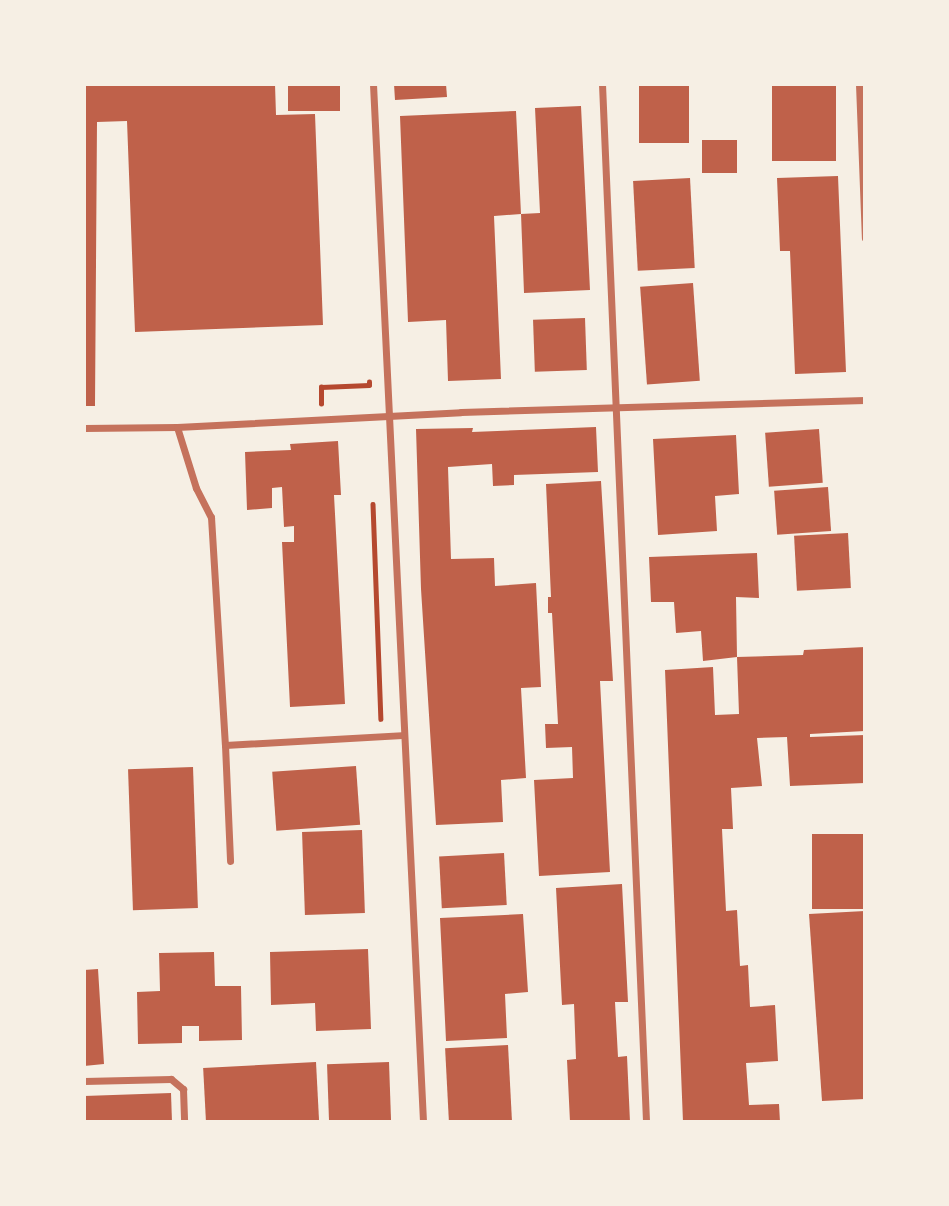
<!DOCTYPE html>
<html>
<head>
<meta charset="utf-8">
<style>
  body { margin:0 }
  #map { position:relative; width:949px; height:1206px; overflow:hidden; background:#f6efe4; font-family:"Noto Sans",sans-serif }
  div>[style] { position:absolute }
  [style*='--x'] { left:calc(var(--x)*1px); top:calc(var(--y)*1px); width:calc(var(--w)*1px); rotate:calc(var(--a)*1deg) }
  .building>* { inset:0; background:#bf614a; transform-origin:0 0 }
  .path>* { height:4.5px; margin:-2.25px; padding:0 2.25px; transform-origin:2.25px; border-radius:2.25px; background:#b5482f }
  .minor>* { height:7px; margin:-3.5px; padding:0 3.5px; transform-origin:3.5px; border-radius:3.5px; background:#c5725c }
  span { translate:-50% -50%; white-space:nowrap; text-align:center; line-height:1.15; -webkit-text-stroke:5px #f6efe4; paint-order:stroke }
  .frame { position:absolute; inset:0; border:86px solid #f6efe4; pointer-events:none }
</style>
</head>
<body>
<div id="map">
  <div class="building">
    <i style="clip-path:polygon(84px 84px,275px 84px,276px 115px,315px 114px,323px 325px,135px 332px,127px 121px,97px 122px,95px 406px,84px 406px)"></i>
    <i style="left:288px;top:84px;width:52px;height:27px"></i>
    <i style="clip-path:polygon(394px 84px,446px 84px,447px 97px,395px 100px)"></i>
    <i style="left:639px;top:84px;width:50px;height:59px"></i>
    <i style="left:772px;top:84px;width:64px;height:77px"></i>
    <i style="clip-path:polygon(581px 106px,590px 290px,524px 293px,521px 214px,540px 213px,535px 108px)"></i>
    <i style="clip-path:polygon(516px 111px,521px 214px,494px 216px,501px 379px,448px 381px,446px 320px,408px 322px,400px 116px)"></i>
    <i style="left:702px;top:140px;width:35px;height:33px"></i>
    <i style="clip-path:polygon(838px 176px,846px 372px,795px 374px,790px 251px,780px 251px,777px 178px)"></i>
    <i style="left:690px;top:178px;width:90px;height:57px;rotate:87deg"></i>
    <i style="left:693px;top:283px;width:98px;height:53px;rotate:86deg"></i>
    <i style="left:585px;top:318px;width:52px;height:52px;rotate:88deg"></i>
    <i style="clip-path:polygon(596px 427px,598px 472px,514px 475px,514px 485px,493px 486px,492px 464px,448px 467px,451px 559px,494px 558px,495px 586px,536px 583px,541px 687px,521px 688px,526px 778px,501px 780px,503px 822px,436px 825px,421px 589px,416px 429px,473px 428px,472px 432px)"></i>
    <i style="left:819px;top:429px;width:54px;height:54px;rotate:86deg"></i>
    <i style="clip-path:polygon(736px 435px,739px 494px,715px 496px,717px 531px,658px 535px,653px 439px)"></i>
    <i style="clip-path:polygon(338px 441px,341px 495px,334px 495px,345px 704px,290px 707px,282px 542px,294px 542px,294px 526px,284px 527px,282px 487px,272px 488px,272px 508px,247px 510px,245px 452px,291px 450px,290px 444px)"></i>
    <i style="clip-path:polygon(601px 481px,613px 681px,600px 681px,610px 872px,539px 876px,534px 780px,573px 778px,572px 747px,546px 748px,545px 724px,558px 724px,552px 613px,548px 613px,548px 597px,551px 597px,546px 484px)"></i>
    <i style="left:828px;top:487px;width:44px;height:54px;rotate:86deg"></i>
    <i style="left:848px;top:533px;width:55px;height:54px;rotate:87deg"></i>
    <i style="clip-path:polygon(757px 553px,759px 598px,736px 597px,737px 657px,703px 661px,701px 631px,676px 633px,674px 602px,651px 602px,649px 557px)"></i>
    <i style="clip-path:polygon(865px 647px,865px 731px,810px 734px,810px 737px,865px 735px,865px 783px,790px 786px,787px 737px,757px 738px,762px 786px,731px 788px,733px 829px,722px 829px,726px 911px,737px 910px,740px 966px,748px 965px,750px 1007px,775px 1005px,778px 1061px,746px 1063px,749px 1105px,779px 1104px,780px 1122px,683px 1122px,665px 670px,713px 667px,715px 715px,739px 714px,737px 657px,803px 655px,804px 650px)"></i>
    <i style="left:356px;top:766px;width:59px;height:84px;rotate:86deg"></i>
    <i style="left:193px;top:767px;width:141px;height:65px;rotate:88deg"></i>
    <i style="left:362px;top:830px;width:83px;height:60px;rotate:88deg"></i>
    <i style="left:865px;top:834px;width:75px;height:53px;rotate:90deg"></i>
    <i style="left:504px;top:853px;width:52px;height:65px;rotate:87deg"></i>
    <i style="clip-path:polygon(622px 884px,628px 1002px,615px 1002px,618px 1057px,627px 1056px,630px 1122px,570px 1122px,567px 1060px,576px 1059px,574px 1004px,562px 1005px,556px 888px)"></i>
    <i style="clip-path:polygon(865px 911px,865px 1099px,822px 1101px,809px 914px)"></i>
    <i style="clip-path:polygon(523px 914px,528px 992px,505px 994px,507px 1038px,446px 1041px,440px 918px)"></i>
    <i style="clip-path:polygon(368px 949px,371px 1029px,316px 1031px,315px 1003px,271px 1005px,270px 952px)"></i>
    <i style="clip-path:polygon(214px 952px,215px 986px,241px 986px,242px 1040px,199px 1041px,199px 1026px,182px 1026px,182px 1043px,138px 1044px,137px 992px,160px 991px,159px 953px)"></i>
    <i style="clip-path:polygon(98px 969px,104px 1064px,84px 1066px,84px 970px)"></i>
    <i style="left:508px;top:1045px;width:77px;height:63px;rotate:87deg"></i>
    <i style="left:316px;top:1062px;width:60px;height:113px;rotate:87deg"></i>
    <i style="left:389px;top:1062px;width:60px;height:62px;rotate:88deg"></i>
    <i style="left:171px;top:1093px;width:29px;height:87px;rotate:88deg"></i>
  </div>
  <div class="path">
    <i style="--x:321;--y:404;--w:17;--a:-90"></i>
    <i style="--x:321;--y:387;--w:48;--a:-2.4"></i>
    <i style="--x:369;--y:385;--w:3;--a:-90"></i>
    <i style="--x:373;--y:504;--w:215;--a:87.9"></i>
  </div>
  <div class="minor">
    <i style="--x:373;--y:84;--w:1039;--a:87.24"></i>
    <i style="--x:602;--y:84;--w:1039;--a:87.57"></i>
    <i style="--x:859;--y:84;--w:154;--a:87.8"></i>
    <i style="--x:177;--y:427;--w:64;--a:72.7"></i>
    <i style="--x:196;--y:488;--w:33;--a:63"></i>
    <i style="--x:211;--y:517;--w:228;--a:86.5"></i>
    <i style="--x:225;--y:745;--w:177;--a:-3.2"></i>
    <i style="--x:84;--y:428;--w:93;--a:-0.6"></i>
    <i style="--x:177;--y:427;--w:284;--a:-3"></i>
    <i style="--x:461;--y:412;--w:404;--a:-1.7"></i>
    <i style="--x:225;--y:745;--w:116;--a:87.5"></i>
    <i style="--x:84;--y:1081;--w:87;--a:-1.3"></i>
    <i style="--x:171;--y:1079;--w:16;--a:40"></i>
    <i style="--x:183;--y:1089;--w:33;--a:88"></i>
  </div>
  <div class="frame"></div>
</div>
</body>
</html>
